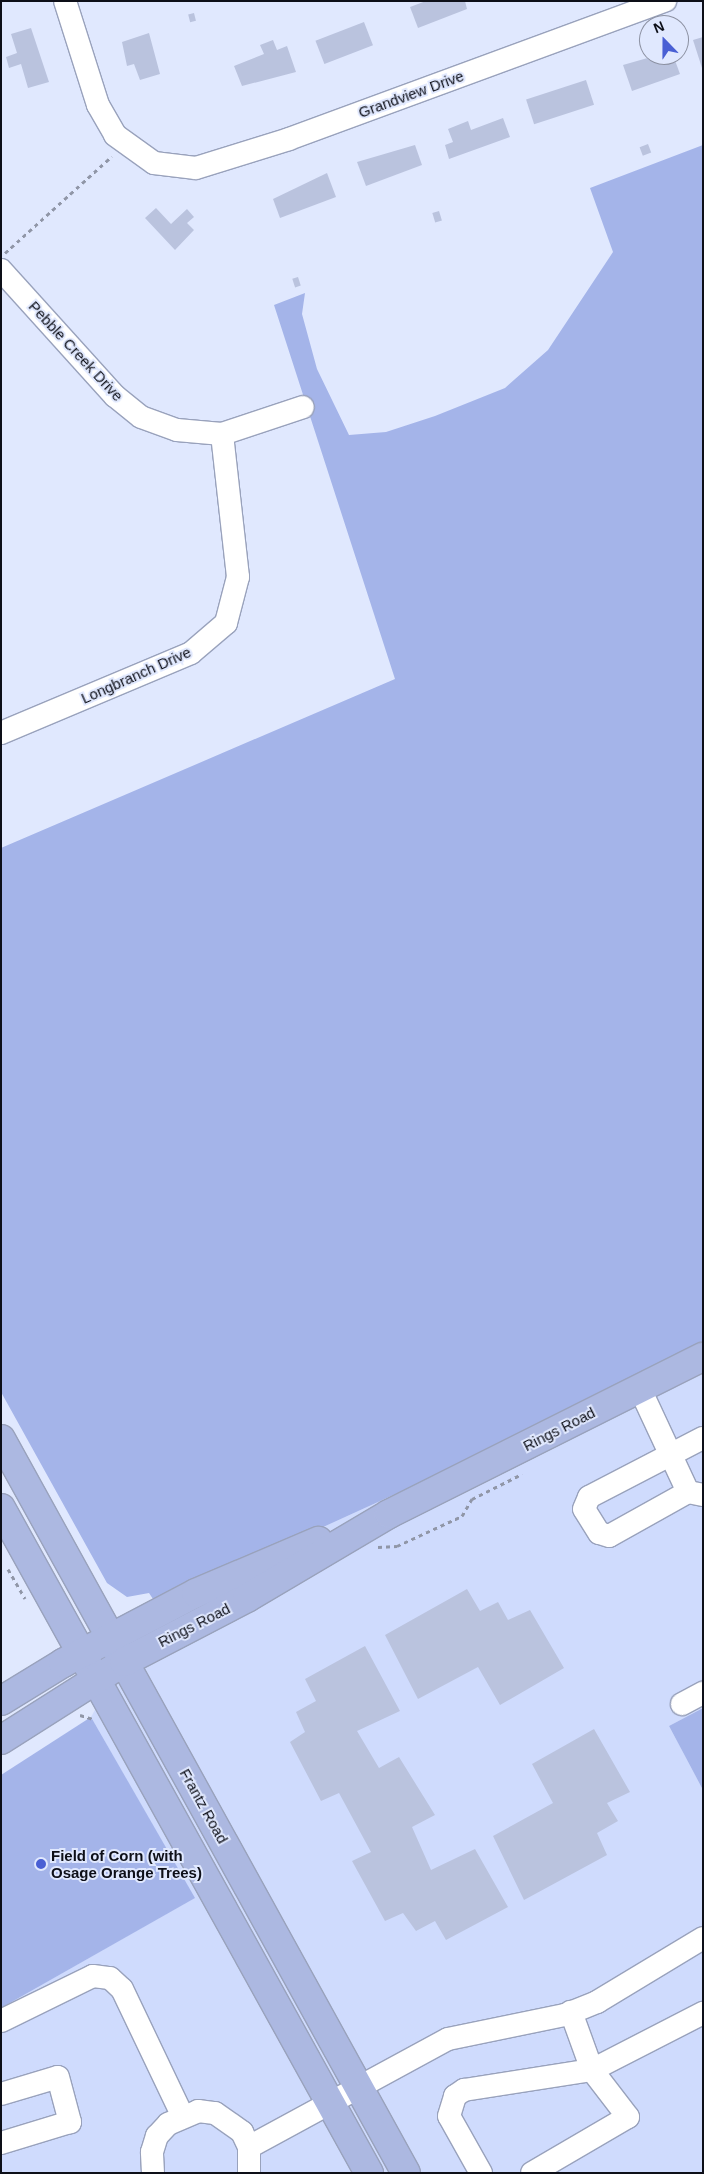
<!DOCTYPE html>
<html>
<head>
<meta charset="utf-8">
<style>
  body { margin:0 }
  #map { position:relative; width:704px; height:2174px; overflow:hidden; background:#e0e8fe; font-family:Helvetica,sans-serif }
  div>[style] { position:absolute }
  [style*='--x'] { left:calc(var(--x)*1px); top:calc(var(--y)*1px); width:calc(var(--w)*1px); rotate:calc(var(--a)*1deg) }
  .built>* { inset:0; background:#cfdbfd }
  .green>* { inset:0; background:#a4b4e9 }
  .building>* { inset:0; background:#bac3de; transform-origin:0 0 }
  .path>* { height:3px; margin-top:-1.5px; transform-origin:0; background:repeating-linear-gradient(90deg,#9096a7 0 4px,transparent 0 8px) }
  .roads { filter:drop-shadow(1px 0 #99a2bc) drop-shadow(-1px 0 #99a2bc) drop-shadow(0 1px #99a2bc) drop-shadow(0 -1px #99a2bc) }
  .minor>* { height:22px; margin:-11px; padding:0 11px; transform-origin:11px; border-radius:11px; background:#fff }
  .major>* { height:28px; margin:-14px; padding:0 14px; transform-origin:14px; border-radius:14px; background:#acb8e1 }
  .dots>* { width:14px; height:14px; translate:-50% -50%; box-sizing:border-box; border:2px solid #e0e8fe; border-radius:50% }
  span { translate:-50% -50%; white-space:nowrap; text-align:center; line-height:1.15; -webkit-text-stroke:4px #e0e8fe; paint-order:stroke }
  .street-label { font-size:15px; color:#0d0f18 }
  .poi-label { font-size:15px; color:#0d0f18; font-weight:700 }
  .left { translate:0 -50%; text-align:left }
  .frame { position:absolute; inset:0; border:2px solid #0d0f18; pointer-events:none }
  .north { position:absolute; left:639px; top:15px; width:50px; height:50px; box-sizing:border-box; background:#e0e8fe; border:1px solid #8c91a2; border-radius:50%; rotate:338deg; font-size:14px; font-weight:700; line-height:20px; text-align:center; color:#0d0f18 }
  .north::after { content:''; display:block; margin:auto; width:18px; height:22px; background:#495fd4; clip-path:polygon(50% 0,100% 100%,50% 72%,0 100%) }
</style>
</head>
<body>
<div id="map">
  <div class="built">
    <i style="clip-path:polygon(703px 1345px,703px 1708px,669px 1726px,703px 1790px,703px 2173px,1px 2173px,1px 2008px,194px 1898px,91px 1717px,155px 1602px,247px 1556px,275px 1549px,492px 1450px)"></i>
  </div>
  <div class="green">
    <i style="clip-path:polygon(703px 145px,703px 1345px,492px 1450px,275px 1549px,247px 1556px,155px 1602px,149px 1593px,127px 1597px,107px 1583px,1px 1392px,1px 848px,395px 679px,274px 305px,305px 293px,302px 314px,317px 369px,349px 435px,386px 432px,435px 416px,505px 388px,548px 350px,613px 252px,590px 188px)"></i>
    <i style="clip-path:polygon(703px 1708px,703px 1790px,669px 1726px)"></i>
    <i style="clip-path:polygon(91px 1717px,195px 1898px,1px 2008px,1px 1775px)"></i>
  </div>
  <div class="building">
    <i style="clip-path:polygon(426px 1px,465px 1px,467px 9px,418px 28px,410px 7px)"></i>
    <i style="left:194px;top:13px;width:8px;height:6px;rotate:76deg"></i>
    <i style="left:364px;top:22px;width:25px;height:52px;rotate:69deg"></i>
    <i style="clip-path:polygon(31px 28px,49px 82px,28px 88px,21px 64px,9px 68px,6px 57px,17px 53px,11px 34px)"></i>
    <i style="clip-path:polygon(149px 33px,160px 74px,140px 80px,134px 64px,127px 66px,122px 42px)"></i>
    <i style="clip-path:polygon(703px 37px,703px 68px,702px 68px,693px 40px)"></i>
    <i style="clip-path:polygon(273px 40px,277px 50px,287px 46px,296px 72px,242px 86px,234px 66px,264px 54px,260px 45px)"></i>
    <i style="clip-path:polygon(658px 55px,673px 55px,680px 74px,632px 91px,623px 65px)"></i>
    <i style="left:586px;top:80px;width:26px;height:63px;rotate:72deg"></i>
    <i style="clip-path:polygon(503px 118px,510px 137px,449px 159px,445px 145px,453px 142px,448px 129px,468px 121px,471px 130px)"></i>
    <i style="left:648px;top:144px;width:9px;height:9px;rotate:69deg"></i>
    <i style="clip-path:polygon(415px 145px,422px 165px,366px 186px,357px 162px)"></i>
    <i style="clip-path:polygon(327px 173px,336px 197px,280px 218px,273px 199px)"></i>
    <i style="clip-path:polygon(156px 208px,171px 224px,187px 209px,194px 217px,187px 223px,194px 230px,175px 250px,145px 218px)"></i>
    <i style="left:439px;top:211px;width:10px;height:7px;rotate:73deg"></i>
    <i style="left:298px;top:277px;width:9px;height:6px;rotate:72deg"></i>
    <i style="clip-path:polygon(467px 1589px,480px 1611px,498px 1602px,508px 1620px,530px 1610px,564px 1668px,500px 1705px,478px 1667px,418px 1699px,385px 1635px)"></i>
    <i style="clip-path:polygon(365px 1646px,400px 1711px,357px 1731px,379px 1768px,399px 1757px,435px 1815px,412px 1827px,431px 1870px,475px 1849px,508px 1907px,446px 1940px,435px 1921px,416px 1931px,403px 1913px,385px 1921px,352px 1861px,371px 1852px,339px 1793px,321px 1801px,290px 1742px,305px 1732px,296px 1712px,316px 1701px,305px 1679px)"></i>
    <i style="clip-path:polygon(594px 1729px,630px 1792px,607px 1803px,618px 1821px,597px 1833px,607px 1855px,524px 1900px,493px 1836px,553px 1803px,532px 1764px)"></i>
  </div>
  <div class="path">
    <i style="--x:5;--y:253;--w:144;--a:-42.2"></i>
    <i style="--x:378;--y:1547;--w:19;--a:-3"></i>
    <i style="--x:397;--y:1546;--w:72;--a:-24.8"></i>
    <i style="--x:462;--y:1516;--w:20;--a:-60"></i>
    <i style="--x:472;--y:1499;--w:56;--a:-26.6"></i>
    <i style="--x:8;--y:1569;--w:34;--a:60"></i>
    <i style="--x:80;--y:1715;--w:14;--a:17"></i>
  </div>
  <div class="roads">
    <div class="minor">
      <i style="--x:65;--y:1;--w:109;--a:72.4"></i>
      <i style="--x:98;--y:105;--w:34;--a:60"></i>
      <i style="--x:115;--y:135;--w:48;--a:35.7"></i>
      <i style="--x:154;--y:163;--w:42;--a:6.8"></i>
      <i style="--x:196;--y:168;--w:97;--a:-17.3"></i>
      <i style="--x:289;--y:139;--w:401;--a:-20.2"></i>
      <i style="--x:1;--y:270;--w:170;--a:47.9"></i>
      <i style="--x:115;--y:396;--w:33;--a:39"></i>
      <i style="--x:141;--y:417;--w:38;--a:20"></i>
      <i style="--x:177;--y:430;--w:45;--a:5.1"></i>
      <i style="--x:222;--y:434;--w:85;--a:-18.4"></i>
      <i style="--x:1;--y:733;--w:206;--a:-22.8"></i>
      <i style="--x:191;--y:653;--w:46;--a:-40.6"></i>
      <i style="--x:226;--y:623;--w:48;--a:-75.4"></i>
      <i style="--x:238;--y:577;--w:144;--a:-96.4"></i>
      <i style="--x:640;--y:1389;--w:114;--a:65"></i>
      <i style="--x:688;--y:1492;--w:15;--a:11"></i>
      <i style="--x:688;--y:1492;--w:90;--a:150.9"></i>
      <i style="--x:609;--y:1536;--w:10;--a:-163"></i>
      <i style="--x:599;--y:1533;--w:28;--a:-122"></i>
      <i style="--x:584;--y:1509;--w:13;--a:-67"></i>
      <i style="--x:589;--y:1497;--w:128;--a:-27.4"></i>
      <i style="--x:682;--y:1704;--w:24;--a:-28"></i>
      <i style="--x:1;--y:2021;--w:102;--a:-26.1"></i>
      <i style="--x:93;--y:1976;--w:17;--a:7"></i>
      <i style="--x:110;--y:1978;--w:16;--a:43"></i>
      <i style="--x:122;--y:1989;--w:140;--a:64.5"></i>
      <i style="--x:1;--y:2094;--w:59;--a:-16.6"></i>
      <i style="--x:58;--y:2077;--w:47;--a:75.1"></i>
      <i style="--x:70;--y:2122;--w:72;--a:163.1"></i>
      <i style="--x:249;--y:2147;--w:226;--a:-28.5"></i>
      <i style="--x:448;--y:2039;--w:119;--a:-11.6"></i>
      <i style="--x:565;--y:2015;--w:35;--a:-22"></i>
      <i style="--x:597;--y:2002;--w:124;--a:-31.1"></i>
      <i style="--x:153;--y:2173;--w:21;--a:-93"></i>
      <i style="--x:152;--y:2152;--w:17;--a:-73"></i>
      <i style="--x:157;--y:2136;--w:16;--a:-47"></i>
      <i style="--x:168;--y:2124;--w:33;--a:-23"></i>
      <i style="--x:198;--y:2111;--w:17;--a:7"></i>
      <i style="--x:215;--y:2113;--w:33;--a:35"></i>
      <i style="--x:242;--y:2132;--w:17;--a:65"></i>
      <i style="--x:249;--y:2147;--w:26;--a:90"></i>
      <i style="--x:481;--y:2173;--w:65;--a:-119.3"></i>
      <i style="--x:449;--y:2116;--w:21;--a:-73"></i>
      <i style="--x:455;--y:2096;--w:11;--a:-34"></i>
      <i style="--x:464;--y:2090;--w:130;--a:-8.9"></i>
      <i style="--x:592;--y:2070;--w:125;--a:-27.2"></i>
      <i style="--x:532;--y:2173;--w:111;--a:-30.3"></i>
      <i style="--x:628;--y:2117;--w:59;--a:-127.5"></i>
      <i style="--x:592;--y:2070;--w:62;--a:-109.9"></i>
    </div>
    <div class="major">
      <i style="--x:1;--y:1439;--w:838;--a:61.11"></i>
      <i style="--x:1;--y:1508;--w:760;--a:61.04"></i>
      <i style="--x:1;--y:1701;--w:73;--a:-31.5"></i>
      <i style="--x:63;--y:1663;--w:150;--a:-27.8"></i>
      <i style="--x:196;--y:1593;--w:133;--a:-23.1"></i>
      <i style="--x:1;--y:1740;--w:146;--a:-32.4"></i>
      <i style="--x:124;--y:1662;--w:139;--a:-27.5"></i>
      <i style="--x:247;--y:1598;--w:165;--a:-30.6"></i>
      <i style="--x:389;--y:1514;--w:351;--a:-26.6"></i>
    </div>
  </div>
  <div class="dots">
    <i style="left:41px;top:1864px;background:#495fd4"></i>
  </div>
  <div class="street-label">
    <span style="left:411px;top:94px;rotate:-20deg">Grandview Drive</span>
    <span style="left:76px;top:351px;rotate:47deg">Pebble Creek Drive</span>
    <span style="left:136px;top:675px;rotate:-24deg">Longbranch Drive</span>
    <span style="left:559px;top:1429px;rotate:-27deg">Rings Road</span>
    <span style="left:194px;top:1625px;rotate:-27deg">Rings Road</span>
    <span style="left:204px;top:1806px;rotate:61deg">Frantz Road</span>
  </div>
  <div class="poi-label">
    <span class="left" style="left:51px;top:1864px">Field of Corn (with<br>Osage Orange Trees)</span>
  </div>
  <div class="frame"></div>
  <div class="north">N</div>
</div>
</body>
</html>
